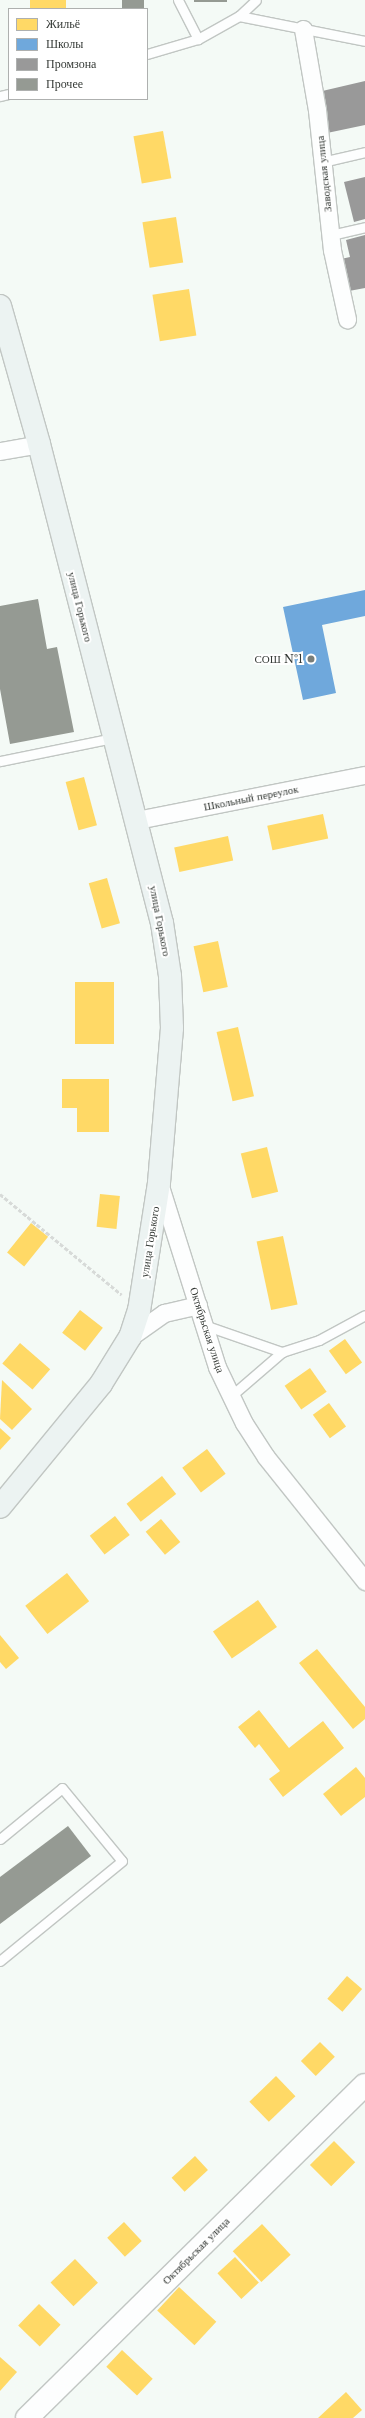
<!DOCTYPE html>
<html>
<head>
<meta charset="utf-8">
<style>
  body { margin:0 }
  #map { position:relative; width:365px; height:2418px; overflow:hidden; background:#f4faf6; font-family:"Libre Baskerville",serif }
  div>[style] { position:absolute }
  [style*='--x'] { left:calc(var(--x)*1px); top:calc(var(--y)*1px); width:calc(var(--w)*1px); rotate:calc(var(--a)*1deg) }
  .homes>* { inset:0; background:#ffd966; transform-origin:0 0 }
  .schools>* { inset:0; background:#6fa8dc }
  .industry>* { inset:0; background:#999 }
  .building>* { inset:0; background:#959a93; transform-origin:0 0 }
  .path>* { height:2.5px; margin-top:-1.25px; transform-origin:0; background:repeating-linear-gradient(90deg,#d7dad8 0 4px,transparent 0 6px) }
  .roads { filter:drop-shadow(1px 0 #c1c6c3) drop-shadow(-1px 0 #c1c6c3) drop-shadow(0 1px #c1c6c3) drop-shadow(0 -1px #c1c6c3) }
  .service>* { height:9px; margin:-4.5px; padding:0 4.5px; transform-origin:4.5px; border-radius:4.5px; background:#fdfefe }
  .minor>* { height:17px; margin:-8.5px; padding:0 8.5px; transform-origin:8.5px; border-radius:8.5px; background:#fdfefe }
  .tertiary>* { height:22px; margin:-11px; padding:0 11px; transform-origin:11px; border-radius:11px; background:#fdfefe }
  .secondary>* { height:22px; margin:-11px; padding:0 11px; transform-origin:11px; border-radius:11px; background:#ecf3f2 }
  .dots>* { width:11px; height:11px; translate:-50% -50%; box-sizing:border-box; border:2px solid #fff; border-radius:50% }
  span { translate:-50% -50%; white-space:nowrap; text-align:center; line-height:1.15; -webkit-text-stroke:4px #fff; paint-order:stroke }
  .street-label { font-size:11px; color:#353a36 }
  .poi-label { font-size:11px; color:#353a36 }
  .right { translate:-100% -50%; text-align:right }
  .legend { position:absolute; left:8px; top:8px; width:140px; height:92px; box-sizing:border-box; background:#fff; border:1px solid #aeb0af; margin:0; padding:5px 7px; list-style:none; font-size:12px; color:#353a36 }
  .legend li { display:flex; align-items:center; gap:8px; height:20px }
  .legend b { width:20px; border:1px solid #aeb0af }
</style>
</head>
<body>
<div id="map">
  <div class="homes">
    <i style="left:30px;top:0;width:36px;height:9px"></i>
    <i style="left:163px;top:131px;width:48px;height:30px;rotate:80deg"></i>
    <i style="left:176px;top:217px;width:46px;height:34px;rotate:81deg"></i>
    <i style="left:189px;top:289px;width:47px;height:37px;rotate:81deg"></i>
    <i style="left:84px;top:777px;width:50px;height:19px;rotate:75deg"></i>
    <i style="left:323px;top:814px;width:25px;height:57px;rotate:78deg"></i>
    <i style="left:228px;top:836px;width:25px;height:55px;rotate:78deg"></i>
    <i style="left:107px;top:878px;width:47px;height:19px;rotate:74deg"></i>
    <i style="left:218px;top:941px;width:47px;height:25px;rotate:78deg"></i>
    <i style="left:75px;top:982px;width:39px;height:62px"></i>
    <i style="left:238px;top:1027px;width:71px;height:22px;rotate:77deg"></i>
    <i style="clip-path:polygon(62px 1079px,109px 1079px,109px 1132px,77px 1132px,77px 1108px,62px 1108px)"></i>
    <i style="left:267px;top:1147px;width:46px;height:27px;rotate:76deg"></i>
    <i style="left:100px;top:1194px;width:20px;height:33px;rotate:6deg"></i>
    <i style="left:31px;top:1223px;width:22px;height:38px;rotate:39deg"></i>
    <i style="left:283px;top:1236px;width:70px;height:27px;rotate:78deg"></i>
    <i style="left:80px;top:1310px;width:29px;height:29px;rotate:38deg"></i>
    <i style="left:345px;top:1339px;width:29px;height:20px;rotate:54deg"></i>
    <i style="left:20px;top:1343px;width:40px;height:27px;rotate:41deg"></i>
    <i style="left:310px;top:1368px;width:29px;height:31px;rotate:55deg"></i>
    <i style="clip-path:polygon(2px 1380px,32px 1409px,12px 1430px,0 1419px)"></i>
    <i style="left:329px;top:1403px;width:29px;height:20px;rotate:54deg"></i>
    <i style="clip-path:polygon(0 1428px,11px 1438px,0 1450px)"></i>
    <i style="left:207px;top:1449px;width:31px;height:31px;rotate:53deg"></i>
    <i style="left:162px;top:1476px;width:23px;height:45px;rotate:52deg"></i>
    <i style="left:115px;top:1516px;width:24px;height:32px;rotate:52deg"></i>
    <i style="left:161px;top:1519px;width:30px;height:20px;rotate:50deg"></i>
    <i style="left:67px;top:1573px;width:36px;height:53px;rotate:52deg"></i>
    <i style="left:258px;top:1600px;width:33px;height:55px;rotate:55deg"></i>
    <i style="clip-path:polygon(0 1635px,19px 1658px,6px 1669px,0 1662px)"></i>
    <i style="clip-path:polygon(317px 1649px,365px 1707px,365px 1719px,353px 1729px,299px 1663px)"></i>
    <i style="clip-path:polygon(259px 1710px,289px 1748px,323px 1721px,344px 1748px,283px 1797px,269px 1779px,280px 1771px,259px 1744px,255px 1748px,238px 1727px)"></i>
    <i style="clip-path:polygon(356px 1767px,365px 1778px,365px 1797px,341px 1816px,323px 1794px)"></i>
    <i style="left:347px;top:1976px;width:20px;height:30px;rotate:41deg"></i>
    <i style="left:320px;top:2042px;width:21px;height:27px;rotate:45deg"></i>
    <i style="left:276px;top:2076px;width:28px;height:37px;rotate:46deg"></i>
    <i style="left:334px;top:2141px;width:30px;height:34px;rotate:45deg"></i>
    <i style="left:195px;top:2156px;width:19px;height:32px;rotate:47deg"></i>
    <i style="left:124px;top:2222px;width:26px;height:23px;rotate:47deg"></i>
    <i style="left:262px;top:2224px;width:42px;height:40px;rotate:47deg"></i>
    <i style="left:235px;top:2257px;width:35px;height:24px;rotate:47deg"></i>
    <i style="left:75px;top:2259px;width:33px;height:34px;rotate:46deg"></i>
    <i style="left:179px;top:2287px;width:51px;height:32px;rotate:43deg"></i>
    <i style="left:39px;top:2304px;width:30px;height:30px;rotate:44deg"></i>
    <i style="left:122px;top:2350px;width:42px;height:23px;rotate:43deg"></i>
    <i style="clip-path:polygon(0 2357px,17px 2372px,0 2391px)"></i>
    <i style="clip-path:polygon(346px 2392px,362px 2410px,353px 2418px,318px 2418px)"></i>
  </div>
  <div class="schools">
    <i style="clip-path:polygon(365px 590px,365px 616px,322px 625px,336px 693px,303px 700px,283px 607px)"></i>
  </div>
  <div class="industry">
    <i style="clip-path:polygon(365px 81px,365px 125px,327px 133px,318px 92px)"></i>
    <i style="clip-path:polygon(365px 177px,365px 219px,354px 222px,344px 182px)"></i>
    <i style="clip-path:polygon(365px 235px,365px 288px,349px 291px,341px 259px,350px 257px,346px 240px)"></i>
  </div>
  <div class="building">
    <i style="left:122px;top:0;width:22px;height:9px"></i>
    <i style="left:194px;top:0;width:33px;height:2px"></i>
    <i style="clip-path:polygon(38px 599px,47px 649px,57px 647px,74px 732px,10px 744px,0 689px,0 606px)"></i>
    <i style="clip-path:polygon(68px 1826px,91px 1856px,0 1924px,0 1877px)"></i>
  </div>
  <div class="path">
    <i style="--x:0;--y:1194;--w:158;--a:39.6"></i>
  </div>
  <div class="roads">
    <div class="service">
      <i style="--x:178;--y:0;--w:44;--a:62.9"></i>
      <i style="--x:239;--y:16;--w:128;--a:11.2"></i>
      <i style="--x:147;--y:54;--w:53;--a:-16.4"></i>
      <i style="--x:198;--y:39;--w:47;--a:-29.3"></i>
      <i style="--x:239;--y:16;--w:23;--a:-43"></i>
      <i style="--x:0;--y:96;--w:9;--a:-13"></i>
      <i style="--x:322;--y:162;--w:44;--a:-13.1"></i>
      <i style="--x:331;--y:235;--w:35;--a:-13"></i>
      <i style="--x:0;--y:761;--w:115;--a:-11.5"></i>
      <i style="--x:204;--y:1325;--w:83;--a:19.1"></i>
      <i style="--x:231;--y:1396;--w:67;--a:-40.8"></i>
      <i style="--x:282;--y:1352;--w:39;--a:-18"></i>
      <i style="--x:319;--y:1340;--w:52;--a:-28.5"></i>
      <i style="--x:0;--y:1839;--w:80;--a:-39.4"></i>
      <i style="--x:62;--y:1788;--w:94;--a:50.6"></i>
      <i style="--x:122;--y:1861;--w:158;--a:140.7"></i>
    </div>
    <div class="minor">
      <i style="--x:303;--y:29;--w:82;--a:80.2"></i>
      <i style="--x:317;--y:110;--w:141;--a:83.9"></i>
      <i style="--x:332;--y:250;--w:71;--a:77.7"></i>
      <i style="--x:0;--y:451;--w:40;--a:-10"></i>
      <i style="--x:137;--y:820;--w:232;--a:-11.2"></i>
      <i style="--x:159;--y:1183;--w:193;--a:72.5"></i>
      <i style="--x:217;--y:1367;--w:62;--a:64.3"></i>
      <i style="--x:244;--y:1423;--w:40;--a:57.1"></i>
      <i style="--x:266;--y:1457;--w:159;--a:51.4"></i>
      <i style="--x:130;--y:1337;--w:42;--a:-35.2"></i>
      <i style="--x:164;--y:1313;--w:35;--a:-13"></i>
    </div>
    <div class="tertiary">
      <i style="--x:27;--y:2418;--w:474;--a:-44.6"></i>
    </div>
    <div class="secondary">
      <i style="--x:0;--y:306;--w:143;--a:74.2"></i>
      <i style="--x:39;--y:444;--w:495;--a:75.6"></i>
      <i style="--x:162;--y:923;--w:54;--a:81.4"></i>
      <i style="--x:170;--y:976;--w:52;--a:87.8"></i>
      <i style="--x:172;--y:1028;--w:156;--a:94.8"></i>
      <i style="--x:159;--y:1183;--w:129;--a:98.9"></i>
      <i style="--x:139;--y:1310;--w:28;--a:108"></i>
      <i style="--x:130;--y:1337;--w:55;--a:121.7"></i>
      <i style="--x:101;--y:1384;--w:159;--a:129.4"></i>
    </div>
  </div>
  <div class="dots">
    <i style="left:311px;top:659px;background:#787d79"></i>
  </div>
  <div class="street-label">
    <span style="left:324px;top:174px;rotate:-96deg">Заводская улица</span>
    <span style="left:80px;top:607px;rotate:76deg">улица Горького</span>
    <span style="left:251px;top:798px;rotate:-11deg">Школьный переулок</span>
    <span style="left:160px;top:921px;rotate:79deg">улица Горького</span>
    <span style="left:150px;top:1242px;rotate:-81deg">улица Горького</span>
    <span style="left:207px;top:1330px;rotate:72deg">Октябрьская улица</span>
    <span style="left:196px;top:2251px;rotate:-45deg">Октябрьская улица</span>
  </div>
  <div class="poi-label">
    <span class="right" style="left:303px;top:659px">СОШ №1</span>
  </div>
  <ul class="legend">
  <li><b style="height:11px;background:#ffd966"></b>Жильё</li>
  <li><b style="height:11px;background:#6fa8dc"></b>Школы</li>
  <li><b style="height:11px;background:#999"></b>Промзона</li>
  <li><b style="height:11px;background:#959a93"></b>Прочее</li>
  </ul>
</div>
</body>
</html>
